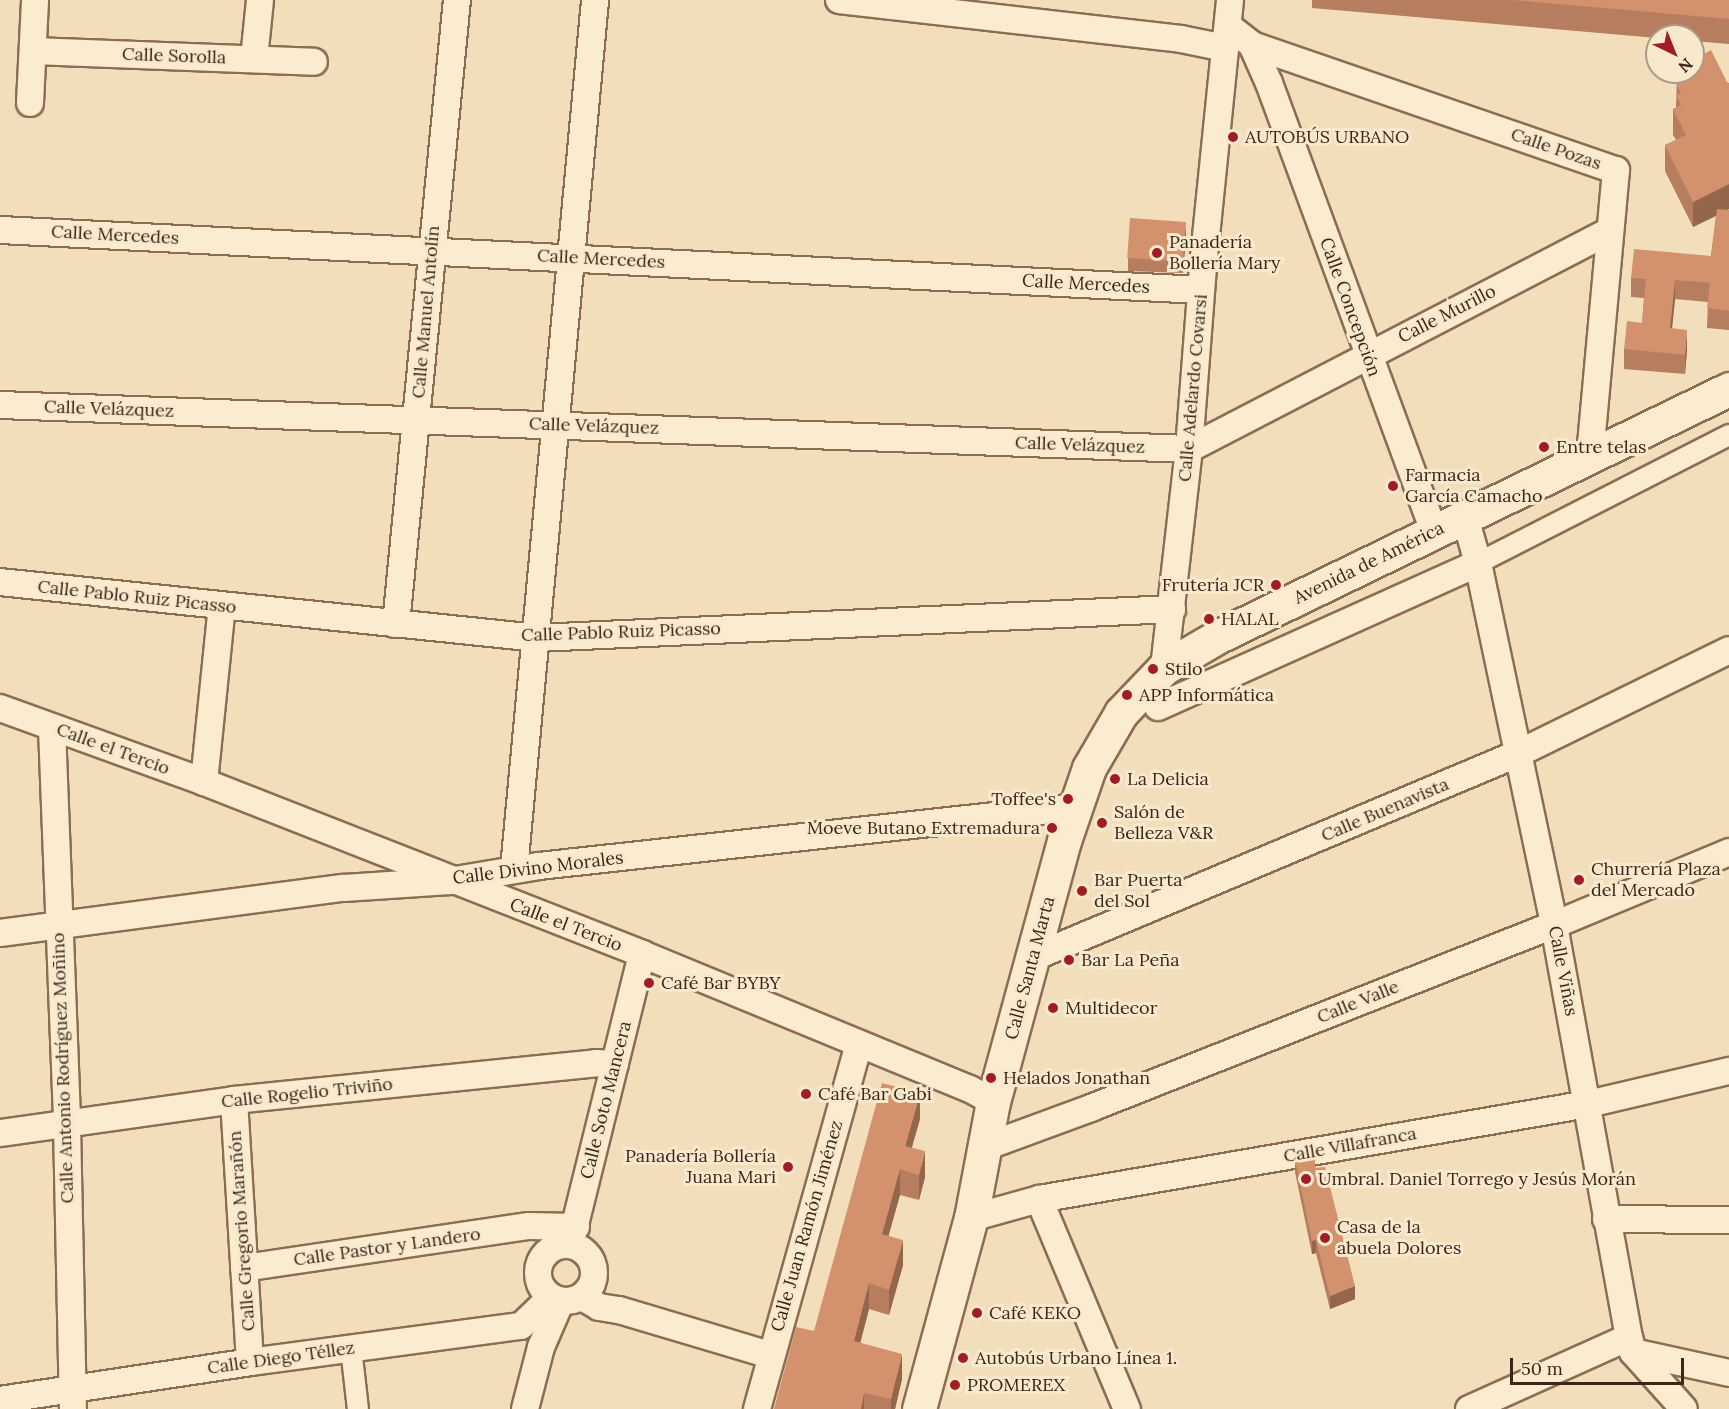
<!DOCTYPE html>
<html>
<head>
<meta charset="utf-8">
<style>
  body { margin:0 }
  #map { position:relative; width:1729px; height:1409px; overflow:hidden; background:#f2debb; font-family:Lora,serif }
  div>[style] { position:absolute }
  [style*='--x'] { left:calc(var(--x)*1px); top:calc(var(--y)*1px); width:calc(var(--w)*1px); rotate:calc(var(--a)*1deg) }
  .roads { filter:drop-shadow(2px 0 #8b6d53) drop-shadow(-2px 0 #8b6d53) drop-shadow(0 2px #8b6d53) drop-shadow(0 -2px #8b6d53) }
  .pedestrian>* { height:20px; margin:-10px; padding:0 10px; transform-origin:10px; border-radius:10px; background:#fceccf }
  .minor>* { height:26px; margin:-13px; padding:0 13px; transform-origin:13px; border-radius:13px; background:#fceccf }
  .minor>.ring { margin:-13px; padding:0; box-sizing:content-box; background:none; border:26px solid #fceccf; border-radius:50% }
  .tertiary>* { height:33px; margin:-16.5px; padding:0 16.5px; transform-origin:16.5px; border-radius:16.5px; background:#fceccf }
  .wall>* { inset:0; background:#b67d5e }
  .shaded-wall>* { inset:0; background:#94664c }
  .building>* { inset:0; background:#d4916d; transform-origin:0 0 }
  .dots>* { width:16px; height:16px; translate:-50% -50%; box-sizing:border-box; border:3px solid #f9e9cc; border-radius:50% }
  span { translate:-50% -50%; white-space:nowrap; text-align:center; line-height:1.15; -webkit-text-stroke:6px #f9e9cc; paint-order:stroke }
  .street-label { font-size:18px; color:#39271a }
  .poi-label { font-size:18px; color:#39271a }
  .left { translate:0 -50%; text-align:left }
  .right { translate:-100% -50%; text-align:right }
  .north { position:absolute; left:1645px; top:24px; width:60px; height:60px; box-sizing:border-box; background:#f9e9cc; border:2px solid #ac9b85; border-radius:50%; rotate:137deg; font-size:16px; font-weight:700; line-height:24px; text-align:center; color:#39271a }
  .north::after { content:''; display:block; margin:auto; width:21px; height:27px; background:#a01d27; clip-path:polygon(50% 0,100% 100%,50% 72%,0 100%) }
  .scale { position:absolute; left:1510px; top:1358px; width:174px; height:27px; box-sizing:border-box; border:3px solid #39271a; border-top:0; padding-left:8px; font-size:18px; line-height:21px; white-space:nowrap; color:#39271a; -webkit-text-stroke:4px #f9e9cc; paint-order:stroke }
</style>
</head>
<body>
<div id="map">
  <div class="roads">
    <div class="pedestrian">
      <i style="--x:1478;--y:563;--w:282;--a:-27"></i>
      <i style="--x:351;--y:1348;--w:61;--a:83.5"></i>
    </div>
    <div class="minor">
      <i style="--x:839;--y:0;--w:344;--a:6.5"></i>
      <i style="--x:1181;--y:39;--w:45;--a:11.6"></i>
      <i style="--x:1228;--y:26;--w:31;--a:38"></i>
      <i style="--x:1252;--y:45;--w:385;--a:19"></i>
      <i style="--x:1616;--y:170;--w:287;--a:95.2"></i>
      <i style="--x:1252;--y:45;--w:42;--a:65.9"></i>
      <i style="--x:1269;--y:83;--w:477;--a:69.8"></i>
      <i style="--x:33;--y:51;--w:281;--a:2.2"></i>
      <i style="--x:254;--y:59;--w:59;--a:-84.2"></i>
      <i style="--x:30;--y:103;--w:103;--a:-87.2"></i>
      <i style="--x:0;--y:230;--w:1202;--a:2.86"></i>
      <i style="--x:0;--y:405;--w:1190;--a:2.12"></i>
      <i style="--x:1189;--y:449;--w:474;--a:-27.4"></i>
      <i style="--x:1465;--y:517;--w:48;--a:74.2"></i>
      <i style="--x:1478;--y:563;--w:370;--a:78.1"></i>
      <i style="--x:1554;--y:925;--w:419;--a:79.7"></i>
      <i style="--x:1629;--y:1337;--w:16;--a:75"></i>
      <i style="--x:1633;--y:1352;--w:76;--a:48.2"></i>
      <i style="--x:0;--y:582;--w:540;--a:5.95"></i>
      <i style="--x:537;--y:638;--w:636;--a:-2.61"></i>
      <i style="--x:396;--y:624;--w:627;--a:-84.42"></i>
      <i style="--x:1164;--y:668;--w:220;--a:-83.5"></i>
      <i style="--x:1189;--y:449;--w:184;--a:-85.6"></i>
      <i style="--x:1203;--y:266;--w:267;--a:-84.2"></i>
      <i style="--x:1158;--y:707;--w:351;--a:-24.2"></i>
      <i style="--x:0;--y:708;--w:217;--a:19.9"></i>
      <i style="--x:204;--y:782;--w:471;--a:21.4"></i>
      <i style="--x:642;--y:954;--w:355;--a:22.4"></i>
      <i style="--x:970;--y:1089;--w:26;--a:29"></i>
      <i style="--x:52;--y:728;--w:397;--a:87.8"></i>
      <i style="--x:67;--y:1125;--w:284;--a:88.8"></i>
      <i style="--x:204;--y:782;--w:177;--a:-84.2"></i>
      <i style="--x:514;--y:869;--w:873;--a:-84.67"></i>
      <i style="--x:0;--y:933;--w:347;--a:-7.5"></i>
      <i style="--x:344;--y:888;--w:106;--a:-3.8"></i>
      <i style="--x:450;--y:881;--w:90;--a:-9.6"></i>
      <i style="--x:539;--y:866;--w:540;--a:-6.27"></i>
      <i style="--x:1034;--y:957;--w:524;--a:-22.8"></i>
      <i style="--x:1517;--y:754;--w:236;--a:-26.1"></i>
      <i style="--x:234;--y:1100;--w:262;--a:86.5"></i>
      <i style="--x:0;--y:1133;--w:236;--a:-8"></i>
      <i style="--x:234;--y:1100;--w:364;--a:-5.8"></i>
      <i style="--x:596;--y:1063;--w:19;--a:3"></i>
      <i style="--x:985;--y:1147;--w:113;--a:-20.2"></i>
      <i style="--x:1091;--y:1108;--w:498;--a:-21.6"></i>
      <i style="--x:1554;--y:925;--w:190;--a:-22.6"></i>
      <i style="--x:1039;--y:1199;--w:228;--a:67.3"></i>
      <i style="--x:971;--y:1218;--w:71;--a:-15.6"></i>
      <i style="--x:1039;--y:1199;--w:557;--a:-9.82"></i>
      <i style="--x:1588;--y:1104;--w:145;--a:-13.2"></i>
      <i style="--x:1606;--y:1219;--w:123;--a:0.5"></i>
      <i style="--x:570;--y:1245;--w:300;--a:-76.1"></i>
      <i class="ring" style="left:538px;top:1245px;width:30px;height:30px"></i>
      <i style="--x:244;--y:1268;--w:288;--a:-8.4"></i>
      <i style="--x:529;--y:1226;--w:47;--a:1.2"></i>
      <i style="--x:582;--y:1297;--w:20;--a:30"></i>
      <i style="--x:599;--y:1307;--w:20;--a:9"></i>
      <i style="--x:619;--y:1310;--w:158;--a:16.6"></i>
      <i style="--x:1633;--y:1352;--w:98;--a:12.3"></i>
      <i style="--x:0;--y:1400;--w:253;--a:-8.6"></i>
      <i style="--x:250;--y:1362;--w:273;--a:-7.6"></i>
      <i style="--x:521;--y:1326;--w:42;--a:-44"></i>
      <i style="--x:525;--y:1409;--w:64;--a:-75.5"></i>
      <i style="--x:541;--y:1347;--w:50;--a:-66.5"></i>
      <i style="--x:757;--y:1409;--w:379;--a:-74.4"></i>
      <i style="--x:1469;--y:1409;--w:175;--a:-24.2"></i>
    </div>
    <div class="tertiary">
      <i style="--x:919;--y:1409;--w:198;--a:-74.8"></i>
      <i style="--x:971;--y:1218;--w:118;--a:-79.3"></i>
      <i style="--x:993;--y:1102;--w:270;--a:-74.8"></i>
      <i style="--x:1064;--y:841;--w:77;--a:-71.1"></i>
      <i style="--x:1089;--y:768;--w:64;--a:-59.8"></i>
      <i style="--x:1121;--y:713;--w:62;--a:-46.3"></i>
      <i style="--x:1164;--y:668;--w:61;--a:-30.3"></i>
      <i style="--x:1217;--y:637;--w:569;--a:-25.84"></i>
    </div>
  </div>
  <div class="wall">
    <i style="clip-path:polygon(1312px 0,1729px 0,1729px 44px,1693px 41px,1693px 36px,1657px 36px,1657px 38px,1312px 8px)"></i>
    <i style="clip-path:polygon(1677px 72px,1729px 83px,1729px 209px,1727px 210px,1729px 210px,1729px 330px,1707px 328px,1708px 302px,1675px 299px,1672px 328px,1687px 349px,1685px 374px,1624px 369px,1624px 349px,1642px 323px,1644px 298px,1631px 297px,1631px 278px,1711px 256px,1716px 216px,1693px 227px,1665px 171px,1665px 145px,1676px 140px,1673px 135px,1673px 109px,1676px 108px)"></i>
    <i style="clip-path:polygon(1186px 235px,1183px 273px,1128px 271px,1128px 258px)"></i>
    <i style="clip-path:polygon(920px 1119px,912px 1147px,925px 1177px,919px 1200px,900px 1195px,888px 1236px,903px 1265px,889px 1315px,869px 1309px,860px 1343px,902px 1379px,895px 1409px,774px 1409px,814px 1331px)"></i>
    <i style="clip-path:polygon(1295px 1159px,1315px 1168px,1355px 1299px,1330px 1309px,1316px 1253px,1312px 1254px,1295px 1172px)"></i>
  </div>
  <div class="shaded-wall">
    <i style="clip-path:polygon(1729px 184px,1729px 209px,1693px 227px,1693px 202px)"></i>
    <i style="clip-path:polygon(1186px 222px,1186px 235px,1183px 273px,1183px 260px)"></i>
    <i style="clip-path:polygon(1675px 280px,1675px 299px,1670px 348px,1670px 328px)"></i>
    <i style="clip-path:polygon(1687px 330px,1687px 349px,1685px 374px,1685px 355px)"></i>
    <i style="clip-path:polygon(920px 1093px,920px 1119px,905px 1171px,905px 1146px)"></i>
    <i style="clip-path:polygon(925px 1151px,925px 1177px,919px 1200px,919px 1175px)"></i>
    <i style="clip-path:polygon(900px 1169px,900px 1195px,882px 1259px,882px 1234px)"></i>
    <i style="clip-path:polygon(903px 1240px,903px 1265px,889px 1315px,889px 1290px)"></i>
    <i style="clip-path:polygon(1316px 1240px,1316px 1253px,1312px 1254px,1312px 1241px)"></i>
    <i style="clip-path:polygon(869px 1283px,869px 1309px,854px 1367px,854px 1341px)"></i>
    <i style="clip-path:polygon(1355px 1286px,1355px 1299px,1330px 1309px,1330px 1296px)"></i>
    <i style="clip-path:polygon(902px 1354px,902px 1379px,895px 1409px,891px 1409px,891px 1399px)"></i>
    <i style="clip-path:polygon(864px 1393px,864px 1409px,861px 1409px)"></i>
  </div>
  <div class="building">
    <i style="clip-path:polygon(1512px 0,1729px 0,1729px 19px)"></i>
    <i style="clip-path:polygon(1711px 50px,1728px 84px,1729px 83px,1729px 184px,1693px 202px,1665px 145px,1686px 135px,1673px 109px,1681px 105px,1676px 95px,1681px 93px,1676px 84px,1682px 81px,1677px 72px,1693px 72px,1693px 60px)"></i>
    <i style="clip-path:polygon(1717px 209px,1729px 210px,1729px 311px,1707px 308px,1710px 283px,1675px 280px,1670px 328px,1687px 330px,1685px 355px,1624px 349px,1627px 321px,1642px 323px,1646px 279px,1631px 278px,1634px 249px,1711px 256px)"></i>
    <i style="left:1130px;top:218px;width:56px;height:40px;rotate:4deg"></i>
    <i style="clip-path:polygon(882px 1083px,920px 1093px,905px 1146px,925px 1151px,919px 1175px,900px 1169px,882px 1234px,903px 1240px,889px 1290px,869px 1283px,854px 1341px,902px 1354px,891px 1399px,864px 1393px,861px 1409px,774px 1409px,796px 1327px,814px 1331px)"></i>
    <i style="clip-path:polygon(1315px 1157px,1315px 1168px,1325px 1167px,1355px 1286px,1330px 1296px,1316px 1240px,1312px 1241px,1295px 1159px)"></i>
  </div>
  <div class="dots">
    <i style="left:1233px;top:137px;background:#a01d27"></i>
    <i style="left:1157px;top:253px;background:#a01d27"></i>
    <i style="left:1544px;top:447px;background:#a01d27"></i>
    <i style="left:1393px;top:486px;background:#a01d27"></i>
    <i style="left:1276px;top:585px;background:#a01d27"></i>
    <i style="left:1209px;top:619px;background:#a01d27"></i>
    <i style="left:1153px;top:669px;background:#a01d27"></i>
    <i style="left:1127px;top:695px;background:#a01d27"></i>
    <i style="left:1115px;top:779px;background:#a01d27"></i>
    <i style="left:1068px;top:799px;background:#a01d27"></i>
    <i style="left:1102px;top:823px;background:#a01d27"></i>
    <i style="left:1052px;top:828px;background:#a01d27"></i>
    <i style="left:1579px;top:880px;background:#a01d27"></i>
    <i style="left:1082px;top:891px;background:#a01d27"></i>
    <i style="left:1069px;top:960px;background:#a01d27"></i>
    <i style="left:649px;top:983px;background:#a01d27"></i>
    <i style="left:1053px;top:1008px;background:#a01d27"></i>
    <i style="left:991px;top:1078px;background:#a01d27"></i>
    <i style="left:806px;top:1094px;background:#a01d27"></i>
    <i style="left:788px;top:1167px;background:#a01d27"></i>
    <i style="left:1306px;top:1179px;background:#a01d27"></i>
    <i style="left:1325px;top:1238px;background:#a01d27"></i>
    <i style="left:977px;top:1313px;background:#a01d27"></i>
    <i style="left:963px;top:1358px;background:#a01d27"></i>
    <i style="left:955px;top:1385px;background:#a01d27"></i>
  </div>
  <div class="street-label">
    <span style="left:174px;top:56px;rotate:2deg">Calle Sorolla</span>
    <span style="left:1556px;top:149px;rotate:19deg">Calle Pozas</span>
    <span style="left:115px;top:235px;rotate:3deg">Calle Mercedes</span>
    <span style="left:601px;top:259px;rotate:3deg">Calle Mercedes</span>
    <span style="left:1086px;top:284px;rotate:3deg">Calle Mercedes</span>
    <span style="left:1350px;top:307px;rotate:70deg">Calle Concepción</span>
    <span style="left:426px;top:312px;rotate:-85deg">Calle Manuel Antolín</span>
    <span style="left:1447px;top:314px;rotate:-27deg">Calle Murillo</span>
    <span style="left:1193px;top:388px;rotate:-85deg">Calle Adelardo Covarsi</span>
    <span style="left:109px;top:409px;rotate:2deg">Calle Velázquez</span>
    <span style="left:594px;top:426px;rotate:2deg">Calle Velázquez</span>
    <span style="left:1080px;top:445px;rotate:2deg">Calle Velázquez</span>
    <span style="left:1369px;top:563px;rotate:-26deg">Avenida de América</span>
    <span style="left:137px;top:597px;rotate:6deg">Calle Pablo Ruiz Picasso</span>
    <span style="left:621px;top:632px;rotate:-2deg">Calle Pablo Ruiz Picasso</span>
    <span style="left:113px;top:749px;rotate:20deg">Calle el Tercio</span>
    <span style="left:1385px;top:810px;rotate:-23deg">Calle Buenavista</span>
    <span style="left:538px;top:868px;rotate:-7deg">Calle Divino Morales</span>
    <span style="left:566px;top:925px;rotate:21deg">Calle el Tercio</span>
    <span style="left:1030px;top:968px;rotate:-75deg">Calle Santa Marta</span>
    <span style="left:1563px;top:971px;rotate:79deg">Calle Viñas</span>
    <span style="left:1358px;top:1002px;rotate:-22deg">Calle Valle</span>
    <span style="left:63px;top:1068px;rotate:-92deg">Calle Antonio Rodríguez Moñino</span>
    <span style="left:307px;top:1093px;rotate:-6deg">Calle Rogelio Triviño</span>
    <span style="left:606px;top:1100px;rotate:-76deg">Calle Soto Mancera</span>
    <span style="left:1350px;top:1145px;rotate:-10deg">Calle Villafranca</span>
    <span style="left:807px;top:1226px;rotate:-74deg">Calle Juan Ramón Jiménez</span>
    <span style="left:242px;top:1231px;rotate:-94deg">Calle Gregorio Marañón</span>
    <span style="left:387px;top:1247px;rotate:-8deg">Calle Pastor y Landero</span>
    <span style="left:281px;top:1358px;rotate:-8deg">Calle Diego Téllez</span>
  </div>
  <div class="poi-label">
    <span class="left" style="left:1245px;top:137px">AUTOBÚS URBANO</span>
    <span class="left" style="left:1169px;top:253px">Panadería<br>Bollería Mary</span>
    <span class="left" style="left:1556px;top:447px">Entre telas</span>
    <span class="left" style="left:1405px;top:486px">Farmacia<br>García Camacho</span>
    <span class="right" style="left:1264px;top:585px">Frutería JCR</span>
    <span class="left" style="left:1221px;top:619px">HALAL</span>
    <span class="left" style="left:1165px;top:669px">Stilo</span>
    <span class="left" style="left:1139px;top:695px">APP Informática</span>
    <span class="left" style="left:1127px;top:779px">La Delicia</span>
    <span class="right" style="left:1056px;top:799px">Toffee's</span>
    <span class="left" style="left:1114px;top:823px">Salón de<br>Belleza V&amp;R</span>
    <span class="right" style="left:1040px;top:828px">Moeve Butano Extremadura</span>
    <span class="left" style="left:1591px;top:880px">Churrería Plaza<br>del Mercado</span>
    <span class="left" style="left:1094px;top:891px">Bar Puerta<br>del Sol</span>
    <span class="left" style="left:1081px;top:960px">Bar La Peña</span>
    <span class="left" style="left:661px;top:983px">Café Bar BYBY</span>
    <span class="left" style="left:1065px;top:1008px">Multidecor</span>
    <span class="left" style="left:1003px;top:1078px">Helados Jonathan</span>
    <span class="left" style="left:818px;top:1094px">Café Bar Gabi</span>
    <span class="right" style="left:776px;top:1167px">Panadería Bollería<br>Juana Mari</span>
    <span class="left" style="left:1318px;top:1179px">Umbral. Daniel Torrego y Jesús Morán</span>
    <span class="left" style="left:1337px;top:1238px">Casa de la<br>abuela Dolores</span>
    <span class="left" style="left:989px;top:1313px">Café KEKO</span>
    <span class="left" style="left:975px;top:1358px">Autobús Urbano Línea 1.</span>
    <span class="left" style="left:967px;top:1385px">PROMEREX</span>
  </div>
  <div class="north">N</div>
  <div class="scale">50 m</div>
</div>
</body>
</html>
